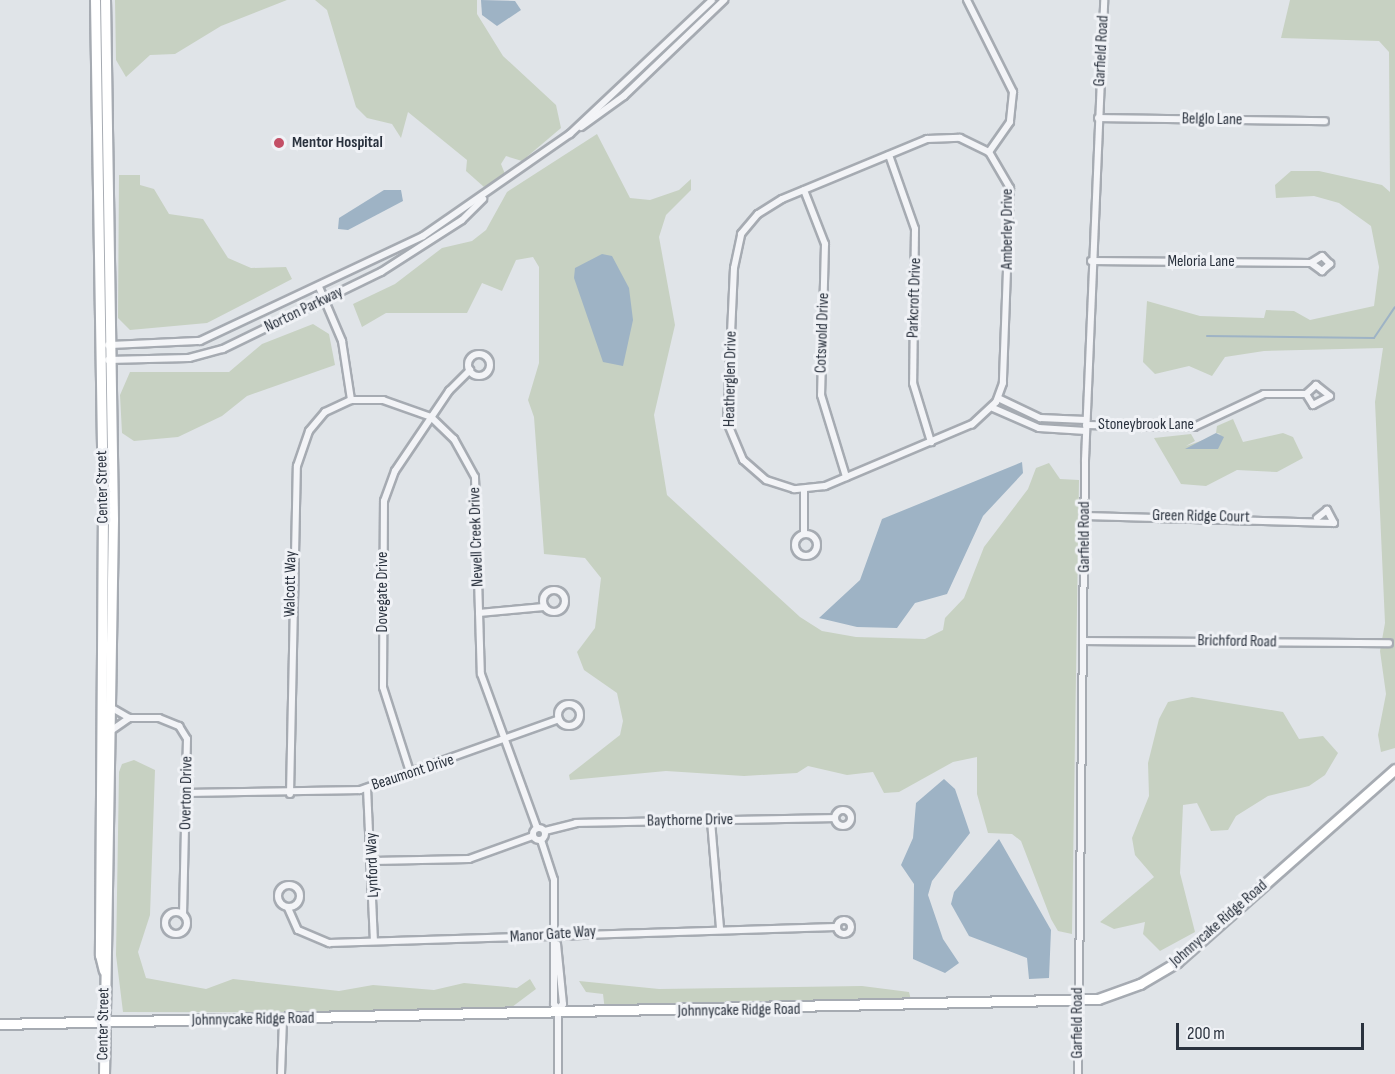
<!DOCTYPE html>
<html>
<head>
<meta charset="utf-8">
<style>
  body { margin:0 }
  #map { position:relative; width:1395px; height:1074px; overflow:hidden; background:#e0e4e8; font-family:"Sofia Sans Condensed",sans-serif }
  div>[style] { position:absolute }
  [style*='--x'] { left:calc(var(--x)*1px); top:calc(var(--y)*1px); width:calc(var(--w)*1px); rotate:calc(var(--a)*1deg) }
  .green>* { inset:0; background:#c7d1c2 }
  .water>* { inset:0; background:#9eb3c5 }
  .stream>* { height:2px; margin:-1px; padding:0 1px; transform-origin:1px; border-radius:1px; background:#9eb3c5 }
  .roads { filter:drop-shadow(2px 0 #a6abb2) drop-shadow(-2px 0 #a6abb2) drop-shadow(0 2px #a6abb2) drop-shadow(0 -2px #a6abb2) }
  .street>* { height:6px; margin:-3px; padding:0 3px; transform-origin:3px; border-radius:3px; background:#f3f4f7 }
  .street>.ring { margin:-3px; padding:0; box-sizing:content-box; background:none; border:6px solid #f3f4f7; border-radius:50% }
  .secondary>* { height:9px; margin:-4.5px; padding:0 4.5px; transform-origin:4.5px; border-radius:4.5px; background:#fff }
  .dots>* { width:16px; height:16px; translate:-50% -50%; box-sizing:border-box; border:3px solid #f0f2f6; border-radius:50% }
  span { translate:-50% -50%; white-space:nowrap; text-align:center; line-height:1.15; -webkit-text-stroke:6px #f0f2f6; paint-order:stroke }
  .street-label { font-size:16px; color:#2a323e }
  .poi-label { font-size:16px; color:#2a323e; font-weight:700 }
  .left { translate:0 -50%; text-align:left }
  .scale { position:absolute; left:1176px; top:1023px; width:188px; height:27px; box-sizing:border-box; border:3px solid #2a323e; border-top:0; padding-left:8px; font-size:18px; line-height:21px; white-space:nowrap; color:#2a323e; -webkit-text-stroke:4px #f0f2f6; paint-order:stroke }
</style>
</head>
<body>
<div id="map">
  <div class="green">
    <i style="clip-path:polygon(115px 0,287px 0,221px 26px,175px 54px,150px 55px,126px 77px,116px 60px)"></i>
    <i style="clip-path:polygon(315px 0,477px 0,477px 14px,503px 56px,556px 105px,561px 128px,522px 161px,506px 156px,501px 164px,505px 174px,484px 187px,466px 171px,467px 160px,408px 112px,401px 138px,392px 124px,367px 118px,356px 107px,327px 10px)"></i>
    <i style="clip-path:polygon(1290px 0,1395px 0,1395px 748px,1381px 752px,1378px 735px,1386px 694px,1380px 651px,1385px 623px,1375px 402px,1383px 348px,1264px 351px,1225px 357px,1212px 376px,1189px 366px,1155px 374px,1143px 362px,1147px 301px,1200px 316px,1264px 318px,1266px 310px,1294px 311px,1310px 320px,1374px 306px,1379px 267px,1371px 226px,1339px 203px,1314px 196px,1276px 198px,1275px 185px,1291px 171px,1319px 171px,1382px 185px,1390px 192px,1389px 52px,1379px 41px,1281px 38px)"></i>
    <i style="clip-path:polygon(597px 134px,630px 198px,650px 200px,679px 190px,691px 179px,691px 190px,666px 215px,659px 237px,675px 325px,654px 415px,667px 495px,800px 617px,822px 631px,856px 637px,925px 639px,943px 630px,945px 618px,964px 598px,984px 547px,1028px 489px,1036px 468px,1049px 463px,1060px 479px,1079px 480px,1072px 934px,1058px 931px,1051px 919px,1021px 841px,1012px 834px,988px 833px,977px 794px,977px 757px,953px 762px,899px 792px,884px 793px,873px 772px,847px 775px,808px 766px,797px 773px,744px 776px,666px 771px,570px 780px,569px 775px,620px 735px,623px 721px,617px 693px,584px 670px,577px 652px,595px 628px,601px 578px,585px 558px,544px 554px,534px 417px,528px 400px,539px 363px,539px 267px,533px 257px,516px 260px,502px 291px,482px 283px,467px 313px,386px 313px,362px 327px,353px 304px,395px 284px,442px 248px,472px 241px,486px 230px,507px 192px)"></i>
    <i style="clip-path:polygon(119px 175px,140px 175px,140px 185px,154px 189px,169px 214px,203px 219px,228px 258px,251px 268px,286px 267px,292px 279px,207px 323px,130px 330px,118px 318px)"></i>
    <i style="clip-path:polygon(313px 324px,329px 334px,335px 365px,247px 396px,222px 416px,178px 437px,134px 441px,122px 433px,120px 395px,130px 372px,229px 372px,262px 344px)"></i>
    <i style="clip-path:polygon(1233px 419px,1243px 442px,1283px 433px,1293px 437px,1303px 458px,1277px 472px,1237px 470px,1206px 486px,1181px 484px,1154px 438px,1191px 434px,1195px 441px,1186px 446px,1221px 434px,1216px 433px,1217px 426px)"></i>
    <i style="clip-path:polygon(1192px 697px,1283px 712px,1299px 739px,1323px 736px,1338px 753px,1325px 775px,1309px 786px,1268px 796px,1236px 816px,1228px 830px,1211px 831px,1197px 803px,1183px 805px,1180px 873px,1195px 932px,1160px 951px,1143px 934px,1145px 922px,1114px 929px,1100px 922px,1154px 877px,1135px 855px,1132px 838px,1149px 796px,1148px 763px,1159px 719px,1168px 702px)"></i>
    <i style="clip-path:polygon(134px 760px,155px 770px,150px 915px,138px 952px,146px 978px,206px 989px,233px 979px,339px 991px,373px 985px,434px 990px,464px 983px,517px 988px,530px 979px,536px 989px,504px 1013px,123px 1012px,116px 955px,119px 772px,122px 764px)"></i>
    <i style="clip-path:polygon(579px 981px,659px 989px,862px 986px,909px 992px,912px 1004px,605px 1011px,603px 994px,586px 992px)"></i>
  </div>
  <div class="water">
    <i style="clip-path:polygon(481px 0,515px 1px,521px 10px,497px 26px,482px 15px)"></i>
    <i style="clip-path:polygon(384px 190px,401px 190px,403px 201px,348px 230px,338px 229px,339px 218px)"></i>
    <i style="clip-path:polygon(602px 254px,612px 256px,629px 288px,633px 320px,623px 366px,603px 362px,574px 278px,575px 268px)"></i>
    <i style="clip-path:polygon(1216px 433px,1224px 437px,1218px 449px,1185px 449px)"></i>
    <i style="clip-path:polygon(1022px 462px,1023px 473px,983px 516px,947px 594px,915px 603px,897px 628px,857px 627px,819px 618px,860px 580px,882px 519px)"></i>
    <i style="clip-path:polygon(944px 779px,955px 789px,970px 833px,932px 881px,928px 895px,943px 939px,959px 963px,945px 973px,913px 959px,914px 884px,901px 865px,913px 838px,916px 803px)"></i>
    <i style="clip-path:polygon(999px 839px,1051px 930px,1049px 978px,1029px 979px,1027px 958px,969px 936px,951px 904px,954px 892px)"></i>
  </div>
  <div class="stream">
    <i style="--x:1207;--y:336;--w:167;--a:0.7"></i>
    <i style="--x:1374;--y:338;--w:37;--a:-56"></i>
  </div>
  <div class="roads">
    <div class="street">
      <i style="--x:967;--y:0;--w:103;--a:63.4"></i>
      <i style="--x:1013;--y:92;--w:30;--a:96"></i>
      <i style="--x:1010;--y:122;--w:37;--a:125"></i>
      <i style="--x:1098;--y:118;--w:227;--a:0.8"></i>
      <i style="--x:581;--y:127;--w:53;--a:-35.8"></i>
      <i style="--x:624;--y:96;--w:139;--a:-43.8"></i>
      <i style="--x:960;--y:138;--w:32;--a:26"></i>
      <i style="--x:989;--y:152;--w:42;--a:59.7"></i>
      <i style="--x:1010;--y:188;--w:195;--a:92.1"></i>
      <i style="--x:1003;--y:383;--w:20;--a:110"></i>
      <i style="--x:996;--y:402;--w:33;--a:137"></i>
      <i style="--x:972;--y:424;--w:160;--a:157.1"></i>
      <i style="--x:825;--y:486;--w:31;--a:174"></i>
      <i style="--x:794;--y:489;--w:29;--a:-162"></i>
      <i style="--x:766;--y:480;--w:30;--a:-139"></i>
      <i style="--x:743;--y:460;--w:41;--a:-112.8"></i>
      <i style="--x:727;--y:422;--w:154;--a:-87.4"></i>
      <i style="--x:734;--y:268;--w:35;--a:-78"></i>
      <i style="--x:741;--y:234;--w:26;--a:-50"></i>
      <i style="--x:758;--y:214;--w:28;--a:-32"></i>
      <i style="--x:782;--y:199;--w:157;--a:-22.5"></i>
      <i style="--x:927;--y:139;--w:33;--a:-2"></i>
      <i style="--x:889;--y:155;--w:78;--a:70.6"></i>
      <i style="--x:915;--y:229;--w:154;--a:90.7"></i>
      <i style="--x:913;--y:383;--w:62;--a:73"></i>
      <i style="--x:804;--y:190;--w:58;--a:68.7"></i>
      <i style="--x:825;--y:244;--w:151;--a:91.5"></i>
      <i style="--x:821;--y:395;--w:86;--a:73"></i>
      <i style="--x:1091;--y:261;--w:220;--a:0.5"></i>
      <i style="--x:1311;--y:263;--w:14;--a:36"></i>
      <i style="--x:1322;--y:271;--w:11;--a:-41"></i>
      <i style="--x:1330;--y:264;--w:11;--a:-135"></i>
      <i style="--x:1322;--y:256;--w:13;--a:148"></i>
      <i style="--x:319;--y:287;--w:59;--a:66.9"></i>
      <i style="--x:342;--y:341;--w:60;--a:81.3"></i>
      <i style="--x:108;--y:345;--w:92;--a:-2.5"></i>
      <i style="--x:200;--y:341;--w:246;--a:-25.2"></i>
      <i style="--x:423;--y:236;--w:179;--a:-34.8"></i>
      <i style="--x:570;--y:134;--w:195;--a:-43.3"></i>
      <i class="ring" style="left:468px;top:354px;width:16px;height:16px"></i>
      <i style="--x:108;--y:360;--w:81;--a:-1.4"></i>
      <i style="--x:189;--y:358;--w:35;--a:-15"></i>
      <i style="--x:223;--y:349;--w:176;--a:-26"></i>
      <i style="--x:381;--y:272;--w:96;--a:-32.7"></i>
      <i style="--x:462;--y:220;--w:30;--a:-45"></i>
      <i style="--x:998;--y:398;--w:47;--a:25.5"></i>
      <i style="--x:1040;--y:418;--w:46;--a:2.5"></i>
      <i style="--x:993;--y:408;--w:50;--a:23.5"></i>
      <i style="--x:1039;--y:428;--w:47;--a:3.7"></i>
      <i style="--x:1086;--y:425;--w:108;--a:1.1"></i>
      <i style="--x:1194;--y:427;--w:77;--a:-25.2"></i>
      <i style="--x:1264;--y:394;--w:42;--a:0"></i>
      <i style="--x:1306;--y:394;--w:13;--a:58"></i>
      <i style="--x:1313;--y:405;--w:19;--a:-28"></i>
      <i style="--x:1330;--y:396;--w:18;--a:-142"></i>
      <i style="--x:1316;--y:385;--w:13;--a:138"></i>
      <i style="--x:804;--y:489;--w:45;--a:90"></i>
      <i style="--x:1085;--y:516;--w:249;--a:1.6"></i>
      <i style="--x:1334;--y:523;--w:15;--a:-118"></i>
      <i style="--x:1327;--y:510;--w:13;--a:141"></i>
      <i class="ring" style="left:795px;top:534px;width:16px;height:16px"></i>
      <i class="ring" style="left:543px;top:590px;width:16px;height:16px"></i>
      <i style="--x:479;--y:613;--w:65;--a:-5.3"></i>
      <i style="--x:1084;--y:641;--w:305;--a:0.4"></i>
      <i class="ring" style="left:558px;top:704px;width:16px;height:16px"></i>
      <i style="--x:112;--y:708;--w:20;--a:30"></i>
      <i style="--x:112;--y:730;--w:21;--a:-35"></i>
      <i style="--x:129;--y:718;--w:30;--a:0"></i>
      <i style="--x:159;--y:718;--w:22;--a:22"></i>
      <i style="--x:179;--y:726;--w:15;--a:58"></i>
      <i style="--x:187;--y:739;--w:175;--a:91.3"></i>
      <i style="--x:411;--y:775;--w:92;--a:-107.7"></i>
      <i style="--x:383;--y:687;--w:186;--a:-89.7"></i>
      <i style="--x:384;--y:501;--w:32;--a:-70"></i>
      <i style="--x:395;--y:471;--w:97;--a:-56"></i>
      <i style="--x:449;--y:391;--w:30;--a:-45"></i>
      <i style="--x:367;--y:788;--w:153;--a:87.4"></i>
      <i style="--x:188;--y:793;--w:172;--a:-1"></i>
      <i style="--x:360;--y:790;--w:211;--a:-19.6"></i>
      <i style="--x:290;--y:794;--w:328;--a:-88.8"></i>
      <i style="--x:297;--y:466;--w:37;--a:-71"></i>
      <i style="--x:309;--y:431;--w:25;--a:-50"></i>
      <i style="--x:325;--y:412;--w:29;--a:-25"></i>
      <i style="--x:351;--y:400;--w:32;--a:0"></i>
      <i style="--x:383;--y:400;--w:51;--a:19.5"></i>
      <i style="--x:431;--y:417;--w:32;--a:44"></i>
      <i style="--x:454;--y:439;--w:43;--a:61.1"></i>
      <i style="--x:475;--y:477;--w:197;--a:88.3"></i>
      <i style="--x:481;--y:674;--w:164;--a:70"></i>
      <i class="ring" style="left:835px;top:810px;width:10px;height:10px"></i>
      <i style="--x:711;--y:821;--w:108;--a:85.2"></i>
      <i class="ring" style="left:533px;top:828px;width:6px;height:6px"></i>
      <i style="--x:545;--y:831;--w:32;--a:-14"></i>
      <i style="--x:576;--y:823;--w:259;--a:-1.1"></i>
      <i style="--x:541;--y:840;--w:42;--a:72"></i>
      <i style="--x:554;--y:880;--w:124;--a:90"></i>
      <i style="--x:554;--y:1004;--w:6;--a:51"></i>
      <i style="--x:558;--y:1009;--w:7;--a:-45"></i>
      <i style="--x:563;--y:1004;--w:60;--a:-95.7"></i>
      <i style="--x:373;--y:861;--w:96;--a:-1.2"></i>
      <i style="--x:469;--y:859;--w:68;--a:-19.8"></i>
      <i class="ring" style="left:278px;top:885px;width:16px;height:16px"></i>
      <i style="--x:288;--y:908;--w:24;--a:66"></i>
      <i style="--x:298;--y:930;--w:34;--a:23"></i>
      <i style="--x:329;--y:943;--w:507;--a:-1.81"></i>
      <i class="ring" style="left:165px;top:912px;width:16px;height:16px"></i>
      <i class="ring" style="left:837px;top:920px;width:8px;height:8px"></i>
      <i style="--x:281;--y:1074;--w:54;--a:-87.9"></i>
      <i style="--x:558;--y:1074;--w:65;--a:-90"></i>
      <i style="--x:1078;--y:1074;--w:614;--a:-89.35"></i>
      <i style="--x:1085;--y:460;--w:460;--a:-87.6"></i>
    </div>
    <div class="secondary">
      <i style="--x:95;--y:0;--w:509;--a:89.1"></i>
      <i style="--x:103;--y:509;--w:446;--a:90.4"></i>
      <i style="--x:100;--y:955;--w:16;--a:76"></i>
      <i style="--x:0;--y:1024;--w:1098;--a:-1.3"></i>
      <i style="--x:1098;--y:999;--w:45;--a:-19.7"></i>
      <i style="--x:1140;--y:984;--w:43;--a:-30.7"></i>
      <i style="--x:1177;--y:962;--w:291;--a:-41.5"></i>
      <i style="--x:104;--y:1074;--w:555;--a:-89.07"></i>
      <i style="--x:113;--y:519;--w:519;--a:-90.88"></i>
    </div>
  </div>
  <div class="dots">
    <i style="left:279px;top:143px;background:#c34f66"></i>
  </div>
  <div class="street-label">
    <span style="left:1102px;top:51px;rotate:-87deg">Garfield Road</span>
    <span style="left:1212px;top:120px;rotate:1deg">Belglo Lane</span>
    <span style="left:1008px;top:229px;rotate:-90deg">Amberley Drive</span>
    <span style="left:1201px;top:262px">Meloria Lane</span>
    <span style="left:915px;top:298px;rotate:-88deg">Parkcroft Drive</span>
    <span style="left:304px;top:310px;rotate:-26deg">Norton Parkway</span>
    <span style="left:823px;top:333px;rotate:-88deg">Cotswold Drive</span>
    <span style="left:731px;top:379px;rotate:-89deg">Heatherglen Drive</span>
    <span style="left:1146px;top:425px">Stoneybrook Lane</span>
    <span style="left:103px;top:487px;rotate:-91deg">Center Street</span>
    <span style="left:1201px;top:517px;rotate:1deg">Green Ridge Court</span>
    <span style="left:477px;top:537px;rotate:-92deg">Newell Creek Drive</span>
    <span style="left:1085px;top:537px;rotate:-90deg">Garfield Road</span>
    <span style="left:291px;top:584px;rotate:-89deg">Walcott Way</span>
    <span style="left:383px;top:592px;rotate:-90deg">Dovegate Drive</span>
    <span style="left:1237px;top:642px;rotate:1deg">Brichford Road</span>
    <span style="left:413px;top:773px;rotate:-18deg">Beaumont Drive</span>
    <span style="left:187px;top:793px;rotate:-89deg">Overton Drive</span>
    <span style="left:690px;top:821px;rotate:-1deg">Baythorne Drive</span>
    <span style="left:373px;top:865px;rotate:-92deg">Lynford Way</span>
    <span style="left:1219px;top:924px;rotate:-41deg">Johnnycake Ridge Road</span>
    <span style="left:553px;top:935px;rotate:-4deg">Manor Gate Way</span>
    <span style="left:739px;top:1011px;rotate:-1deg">Johnnycake Ridge Road</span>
    <span style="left:253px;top:1020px;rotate:-1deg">Johnnycake Ridge Road</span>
    <span style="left:1078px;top:1023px;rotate:-90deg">Garfield Road</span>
    <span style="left:104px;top:1024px;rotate:-89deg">Center Street</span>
  </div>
  <div class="poi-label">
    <span class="left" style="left:292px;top:143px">Mentor Hospital</span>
  </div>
  <div class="scale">200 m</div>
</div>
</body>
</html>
